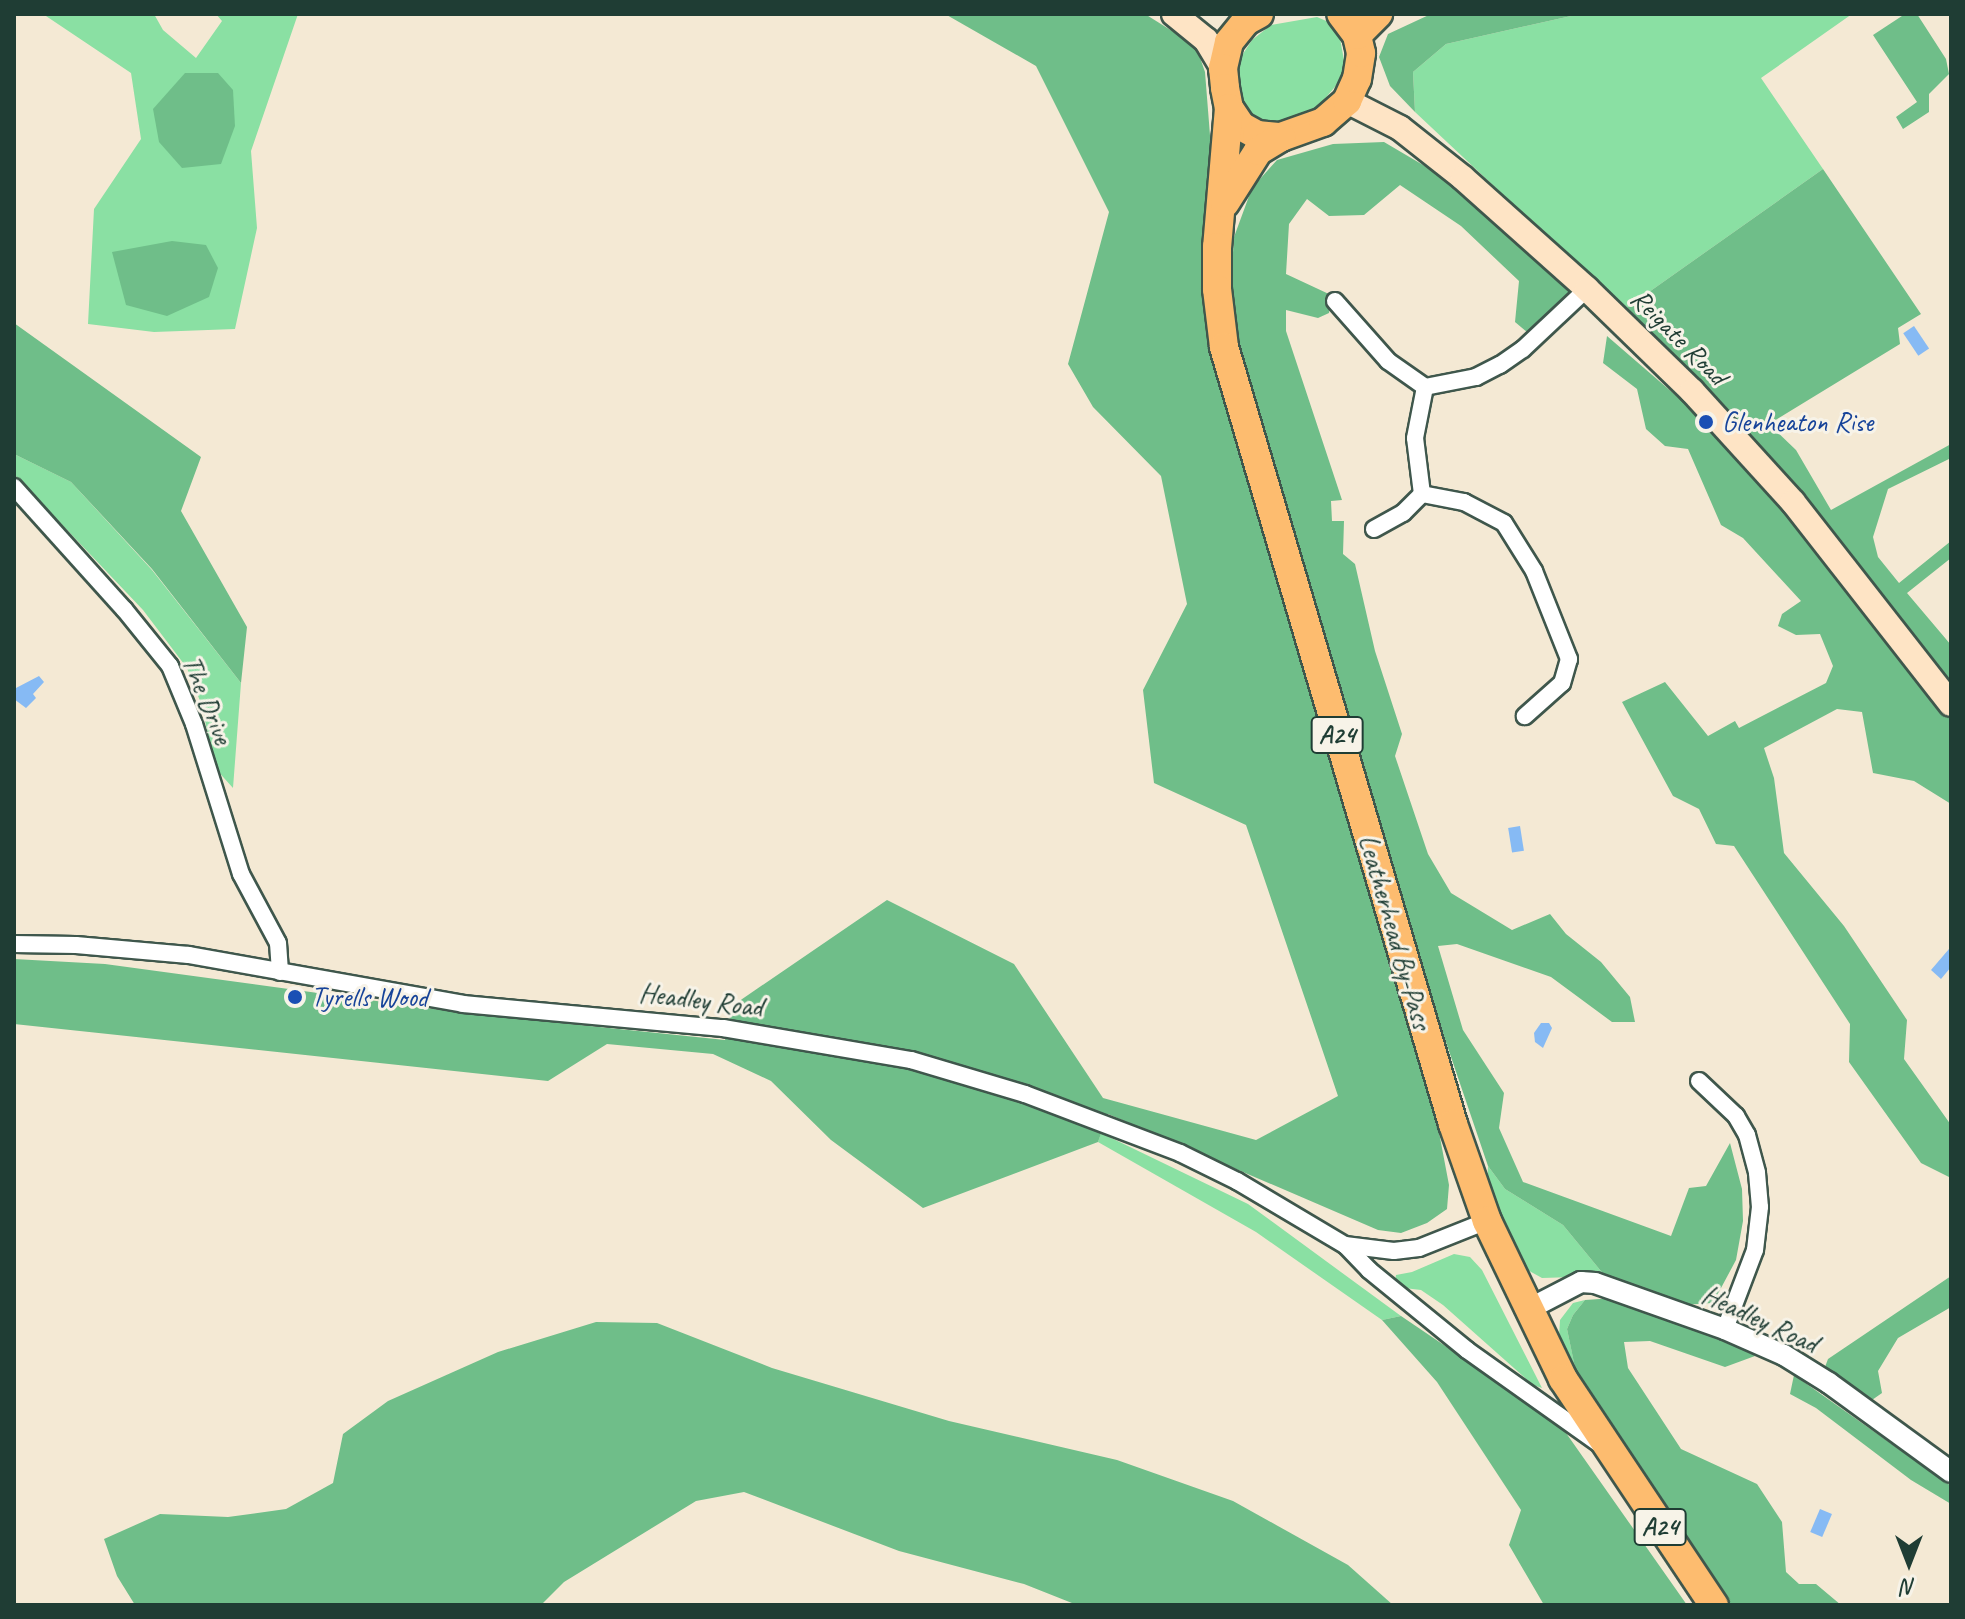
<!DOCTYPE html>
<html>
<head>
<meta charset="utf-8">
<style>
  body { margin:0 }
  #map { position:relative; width:1965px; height:1619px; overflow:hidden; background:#f4e9d4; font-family:Caveat,sans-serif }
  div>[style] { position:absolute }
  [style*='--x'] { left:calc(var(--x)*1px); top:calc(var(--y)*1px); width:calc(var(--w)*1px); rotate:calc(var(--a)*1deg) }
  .green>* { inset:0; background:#8ae0a3 }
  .forest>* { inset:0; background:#6fbe89 }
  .water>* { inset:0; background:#86baf4; transform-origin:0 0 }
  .roads { filter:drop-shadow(2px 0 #3f574c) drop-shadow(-2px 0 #3f574c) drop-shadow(0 2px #3f574c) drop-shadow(0 -2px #3f574c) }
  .minor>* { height:16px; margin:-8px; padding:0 8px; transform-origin:8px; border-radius:8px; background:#fff }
  .tertiary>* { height:20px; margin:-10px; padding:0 10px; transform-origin:10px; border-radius:10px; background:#fff }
  .secondary>* { height:24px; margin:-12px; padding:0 12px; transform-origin:12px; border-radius:12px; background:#fee4c5 }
  .trunk>* { height:28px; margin:-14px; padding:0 14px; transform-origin:14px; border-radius:14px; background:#fdbc6f }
  .dots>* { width:22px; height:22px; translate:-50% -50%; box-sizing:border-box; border:4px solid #f7f3e8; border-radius:50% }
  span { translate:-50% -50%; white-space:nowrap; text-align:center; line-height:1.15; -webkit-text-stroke:6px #f7f3e8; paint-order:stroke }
  .shield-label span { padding:2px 6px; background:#f7f3e8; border:2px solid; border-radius:6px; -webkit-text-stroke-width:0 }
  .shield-label { font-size:26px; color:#1f3d34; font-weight:700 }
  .street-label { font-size:28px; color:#1f3d34 }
  .transit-label { font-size:28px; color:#164399 }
  .left { translate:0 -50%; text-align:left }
  .frame { position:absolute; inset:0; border:16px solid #1f3d34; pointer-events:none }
  .north { position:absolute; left:1869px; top:1523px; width:80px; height:80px; -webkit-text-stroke:6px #f7f3e8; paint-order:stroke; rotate:180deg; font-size:22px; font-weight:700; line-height:32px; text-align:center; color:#1f3d34 }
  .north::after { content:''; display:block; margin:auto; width:28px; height:36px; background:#1f3d34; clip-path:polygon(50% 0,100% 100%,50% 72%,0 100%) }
</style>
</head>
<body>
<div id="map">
  <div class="green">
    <i style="clip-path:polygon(43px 14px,154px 14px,163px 30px,196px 58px,222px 21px,216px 14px,298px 14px,251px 151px,257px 228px,235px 329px,154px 332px,88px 324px,94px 209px,141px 139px,131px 73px)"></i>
    <i style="clip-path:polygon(1580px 14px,1852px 14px,1761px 78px,1823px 169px,1625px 309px,1415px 112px,1413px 72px,1446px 44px)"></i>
    <i style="clip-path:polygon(1317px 17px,1331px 23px,1339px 33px,1344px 60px,1341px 79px,1334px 88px,1316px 109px,1282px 121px,1260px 121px,1244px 112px,1238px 92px,1239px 60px,1252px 40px,1271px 25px)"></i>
    <i style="clip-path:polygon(14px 454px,71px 482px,152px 570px,241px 683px,233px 788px,215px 768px,202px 706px,187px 668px,143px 610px,14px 474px)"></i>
    <i style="clip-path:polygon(1101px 1133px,1248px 1204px,1401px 1316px,1382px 1320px,1256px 1232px,1098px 1142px)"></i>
    <i style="clip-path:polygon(1488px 1166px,1505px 1189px,1563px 1225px,1605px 1276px,1542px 1278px,1524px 1268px,1487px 1185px)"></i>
    <i style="clip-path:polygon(1454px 1254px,1470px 1257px,1482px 1270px,1542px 1388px,1533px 1385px,1443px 1305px,1421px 1290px,1404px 1288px,1395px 1282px,1396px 1275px,1412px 1272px)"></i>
    <i style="clip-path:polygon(1585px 1300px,1573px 1315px,1567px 1329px,1576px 1372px,1559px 1337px,1560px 1320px,1573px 1303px)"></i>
  </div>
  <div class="forest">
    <i style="clip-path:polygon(945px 14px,1145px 14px,1196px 46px,1205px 72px,1211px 148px,1202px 259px,1210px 351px,1438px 1127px,1449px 1185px,1447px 1209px,1427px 1223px,1401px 1233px,1378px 1230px,1108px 1114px,1098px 1142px,923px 1208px,831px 1140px,771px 1081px,713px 1054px,607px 1044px,548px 1081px,14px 1024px,14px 959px,105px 964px,464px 1013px,725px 1040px,732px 1006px,887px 900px,1014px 964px,1103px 1098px,1256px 1140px,1338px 1096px,1246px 825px,1154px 783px,1143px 690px,1187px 604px,1161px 476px,1093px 407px,1068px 364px,1109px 212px,1036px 66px)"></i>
    <i style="clip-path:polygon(1431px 14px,1580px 14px,1446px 44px,1413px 72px,1415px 112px,1390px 86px,1379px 57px,1388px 34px)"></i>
    <i style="clip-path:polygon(1905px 14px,1917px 14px,1946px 59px,1949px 74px,1929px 94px,1929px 112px,1903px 129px,1896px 117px,1917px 102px,1873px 35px)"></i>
    <i style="clip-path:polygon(185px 73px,218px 73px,233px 90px,235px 126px,221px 164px,182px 168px,159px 142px,153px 109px)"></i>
    <i style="clip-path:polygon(1384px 142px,1440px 175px,1572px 290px,1555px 314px,1527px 332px,1515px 322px,1519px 281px,1461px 226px,1400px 185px,1364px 215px,1329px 216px,1307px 199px,1289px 224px,1286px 274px,1331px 295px,1329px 313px,1318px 318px,1286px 310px,1286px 331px,1342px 500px,1331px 501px,1332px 521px,1344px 521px,1343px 554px,1355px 564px,1375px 651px,1402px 734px,1395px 756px,1428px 854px,1451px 893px,1512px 930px,1550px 914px,1566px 934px,1601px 962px,1630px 997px,1635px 1022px,1612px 1022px,1551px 977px,1457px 944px,1438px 946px,1463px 1030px,1504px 1093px,1499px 1128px,1523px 1182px,1671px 1236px,1689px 1188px,1706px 1186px,1730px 1143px,1742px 1189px,1743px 1221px,1736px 1260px,1713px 1303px,1683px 1305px,1605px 1276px,1563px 1225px,1505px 1189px,1488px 1166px,1412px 942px,1237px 353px,1230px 299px,1234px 237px,1252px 188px,1277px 160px,1333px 144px)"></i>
    <i style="clip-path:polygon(1823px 169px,1921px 314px,1898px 328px,1900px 344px,1769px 424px,1796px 450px,1831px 510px,1951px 444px,1951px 458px,1888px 489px,1873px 537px,1878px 557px,1899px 583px,1951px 541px,1951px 558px,1907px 593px,1951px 645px,1951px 693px,1747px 437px,1625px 309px)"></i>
    <i style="clip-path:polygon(172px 241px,206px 245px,218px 268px,209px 297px,167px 316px,126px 305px,112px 252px)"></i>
    <i style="clip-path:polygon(14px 323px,201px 457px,181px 511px,247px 627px,241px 683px,152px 569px,71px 482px,14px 454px)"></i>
    <i style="clip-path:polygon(1607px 336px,1688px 406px,1769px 493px,1951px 720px,1951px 804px,1914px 781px,1873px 773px,1862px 712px,1837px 709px,1764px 748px,1774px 778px,1784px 853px,1844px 926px,1907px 1020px,1904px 1059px,1951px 1125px,1951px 1178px,1921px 1163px,1849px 1062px,1850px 1024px,1734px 846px,1716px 844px,1699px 809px,1673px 796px,1622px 702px,1665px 682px,1708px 736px,1735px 721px,1739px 728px,1826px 683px,1833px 666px,1820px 634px,1796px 635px,1778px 626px,1782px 614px,1801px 601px,1743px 538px,1721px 525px,1688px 449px,1665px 446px,1646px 429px,1637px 389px,1603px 363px)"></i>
    <i style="clip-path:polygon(1951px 1276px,1951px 1307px,1898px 1338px,1878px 1371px,1882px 1393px,1872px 1400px,1825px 1367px,1828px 1359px)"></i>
    <i style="clip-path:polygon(1615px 1298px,1746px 1346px,1755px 1356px,1725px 1367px,1650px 1341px,1624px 1342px,1628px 1368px,1681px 1449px,1757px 1484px,1782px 1522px,1786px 1572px,1799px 1584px,1816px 1584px,1841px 1605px,1728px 1605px,1578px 1382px,1567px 1329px,1573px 1315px,1585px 1300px)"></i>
    <i style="clip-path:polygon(1401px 1316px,1559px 1423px,1687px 1605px,1544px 1605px,1509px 1545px,1521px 1510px,1437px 1382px,1382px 1320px)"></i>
    <i style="clip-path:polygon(596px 1322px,657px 1323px,772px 1368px,949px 1421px,1117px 1460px,1233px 1501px,1348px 1565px,1393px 1605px,1077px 1605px,1024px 1584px,899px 1551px,744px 1492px,696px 1501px,564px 1582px,541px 1605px,135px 1605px,117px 1576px,104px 1539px,160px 1514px,228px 1517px,286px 1509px,333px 1483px,343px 1434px,388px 1401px,498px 1352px)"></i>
    <i style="clip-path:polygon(1794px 1375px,1951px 1486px,1951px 1504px,1911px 1480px,1816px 1408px,1790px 1394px)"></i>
  </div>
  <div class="water">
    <i style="left:1914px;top:326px;width:27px;height:13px;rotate:56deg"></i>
    <i style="clip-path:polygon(39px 676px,44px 682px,33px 694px,36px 698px,26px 708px,14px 699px,16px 688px)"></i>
    <i style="left:1520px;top:826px;width:25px;height:12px;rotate:81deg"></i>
    <i style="clip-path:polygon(1949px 949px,1951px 967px,1941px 979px,1931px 970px)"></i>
    <i style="clip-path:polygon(1541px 1023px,1549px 1023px,1552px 1028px,1543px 1048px,1535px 1042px,1534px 1033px)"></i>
    <i style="left:1820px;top:1509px;width:13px;height:25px;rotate:23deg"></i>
  </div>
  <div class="roads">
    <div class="minor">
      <i style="--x:1335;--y:301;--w:80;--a:48.5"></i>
      <i style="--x:1388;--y:361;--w:45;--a:35.1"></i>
      <i style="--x:14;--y:487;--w:164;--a:48"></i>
      <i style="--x:124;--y:609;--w:73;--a:51.1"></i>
      <i style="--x:170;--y:666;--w:63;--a:67.5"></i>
      <i style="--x:194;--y:724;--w:157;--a:72.6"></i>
      <i style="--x:241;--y:874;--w:78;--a:61.8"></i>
      <i style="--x:278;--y:943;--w:29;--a:86"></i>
      <i style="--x:1422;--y:494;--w:43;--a:10.8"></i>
      <i style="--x:1464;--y:502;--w:45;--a:27.7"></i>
      <i style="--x:1504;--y:523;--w:57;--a:58"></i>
      <i style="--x:1534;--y:571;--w:95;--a:68.3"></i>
      <i style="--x:1569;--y:659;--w:25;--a:106"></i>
      <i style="--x:1562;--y:683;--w:50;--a:138.3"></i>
      <i style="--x:1374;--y:529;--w:33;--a:-29"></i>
      <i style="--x:1403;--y:513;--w:27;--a:-45"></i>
      <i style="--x:1422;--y:494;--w:56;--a:-97.1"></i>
      <i style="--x:1415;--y:438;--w:52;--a:-78.9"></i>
      <i style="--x:1425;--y:387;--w:52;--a:-11.1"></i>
      <i style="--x:1476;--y:377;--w:27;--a:-27"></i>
      <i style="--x:1500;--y:365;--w:28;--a:-35"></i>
      <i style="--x:1523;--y:349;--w:88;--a:-43.2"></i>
      <i style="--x:14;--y:944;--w:62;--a:0.9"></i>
      <i style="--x:76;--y:945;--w:113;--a:5.1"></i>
      <i style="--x:189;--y:955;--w:278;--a:10.1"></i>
      <i style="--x:463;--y:1004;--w:261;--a:5.3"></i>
      <i style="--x:723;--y:1028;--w:191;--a:9.7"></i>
      <i style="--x:911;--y:1060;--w:119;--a:16.6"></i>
      <i style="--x:1025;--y:1094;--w:166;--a:20.8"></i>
      <i style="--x:1180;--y:1153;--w:64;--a:26.2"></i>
      <i style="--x:1237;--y:1181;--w:126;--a:30.7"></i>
      <i style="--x:1345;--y:1245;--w:49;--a:7"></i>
      <i style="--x:1394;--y:1251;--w:25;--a:-7"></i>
      <i style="--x:1419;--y:1248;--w:73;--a:-21.7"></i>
      <i style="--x:1699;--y:1081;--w:51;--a:43.4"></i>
      <i style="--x:1736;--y:1116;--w:22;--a:60"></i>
      <i style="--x:1747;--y:1135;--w:39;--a:75"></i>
      <i style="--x:1757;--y:1173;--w:34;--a:85"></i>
      <i style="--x:1760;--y:1207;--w:43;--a:96.6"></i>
      <i style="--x:1755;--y:1250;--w:85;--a:110.8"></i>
      <i style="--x:1345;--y:1245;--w:35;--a:46"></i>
      <i style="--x:1369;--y:1270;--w:127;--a:39.2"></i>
      <i style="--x:1467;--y:1350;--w:161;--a:35.4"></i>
    </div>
    <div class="tertiary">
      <i style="--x:1527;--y:1310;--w:61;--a:-27.4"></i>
      <i style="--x:1581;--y:1282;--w:14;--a:4"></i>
      <i style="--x:1595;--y:1283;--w:138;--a:19.5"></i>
      <i style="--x:1725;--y:1329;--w:64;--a:23.8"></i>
      <i style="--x:1784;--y:1355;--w:53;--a:31.9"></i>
      <i style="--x:1829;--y:1383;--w:151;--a:36.1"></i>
    </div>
    <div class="secondary">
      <i style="--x:1174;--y:14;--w:41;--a:39.1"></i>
      <i style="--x:1206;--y:40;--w:33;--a:59"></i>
      <i style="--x:1347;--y:101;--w:59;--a:27"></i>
      <i style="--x:1400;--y:128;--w:80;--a:38.4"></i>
      <i style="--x:1463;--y:178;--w:166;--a:41.8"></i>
      <i style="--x:1587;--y:289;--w:146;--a:44.2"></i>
      <i style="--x:1692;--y:391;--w:150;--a:47.7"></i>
      <i style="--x:1793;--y:502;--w:256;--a:52"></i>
    </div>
    <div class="trunk">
      <i style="--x:1259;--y:14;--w:15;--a:152"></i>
      <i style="--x:1246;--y:21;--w:27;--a:129"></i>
      <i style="--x:1229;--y:42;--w:27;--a:103"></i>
      <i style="--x:1223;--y:68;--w:20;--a:84"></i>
      <i style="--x:1225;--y:88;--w:20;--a:79"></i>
      <i style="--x:1229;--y:108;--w:22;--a:56"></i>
      <i style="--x:1241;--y:126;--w:18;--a:29"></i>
      <i style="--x:1257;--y:135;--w:24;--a:5"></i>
      <i style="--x:1281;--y:137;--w:45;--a:-19.7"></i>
      <i style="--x:1323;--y:122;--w:32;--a:-41"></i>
      <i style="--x:1347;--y:101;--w:24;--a:-66"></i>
      <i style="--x:1357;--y:79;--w:26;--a:-81"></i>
      <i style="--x:1361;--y:53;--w:18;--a:-103"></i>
      <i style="--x:1357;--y:35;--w:26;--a:-127"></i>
      <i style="--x:1357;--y:35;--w:30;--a:-45"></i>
      <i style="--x:1229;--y:108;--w:140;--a:94.9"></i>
      <i style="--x:1217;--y:247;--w:42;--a:90"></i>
      <i style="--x:1217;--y:289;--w:58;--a:83.1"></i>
      <i style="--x:1224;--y:347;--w:810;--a:73.58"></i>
      <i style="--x:1453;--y:1124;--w:103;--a:70.7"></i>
      <i style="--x:1487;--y:1221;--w:175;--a:64.3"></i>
      <i style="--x:1563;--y:1379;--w:272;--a:56.3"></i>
      <i style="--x:1225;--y:203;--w:62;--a:-57.6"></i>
      <i style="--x:1258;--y:151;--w:27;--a:-31"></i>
    </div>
  </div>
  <div class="dots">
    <i style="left:1706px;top:422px;background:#1a4fb4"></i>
    <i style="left:295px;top:997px;background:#1a4fb4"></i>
  </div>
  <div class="shield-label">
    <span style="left:1337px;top:735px">A24</span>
    <span style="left:1660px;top:1527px">A24</span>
  </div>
  <div class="street-label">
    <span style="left:1679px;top:337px;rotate:45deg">Reigate Road</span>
    <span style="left:207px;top:700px;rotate:68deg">The Drive</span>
    <span style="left:1395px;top:932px;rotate:74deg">Leatherhead By-Pass</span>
    <span style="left:701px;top:1000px;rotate:7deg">Headley Road</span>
    <span style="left:1760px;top:1319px;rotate:25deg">Headley Road</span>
  </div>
  <div class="transit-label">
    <span class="left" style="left:1722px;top:422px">Glenheaton Rise</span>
    <span class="left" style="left:311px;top:997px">Tyrells Wood</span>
  </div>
  <div class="frame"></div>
  <div class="north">N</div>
</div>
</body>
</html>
